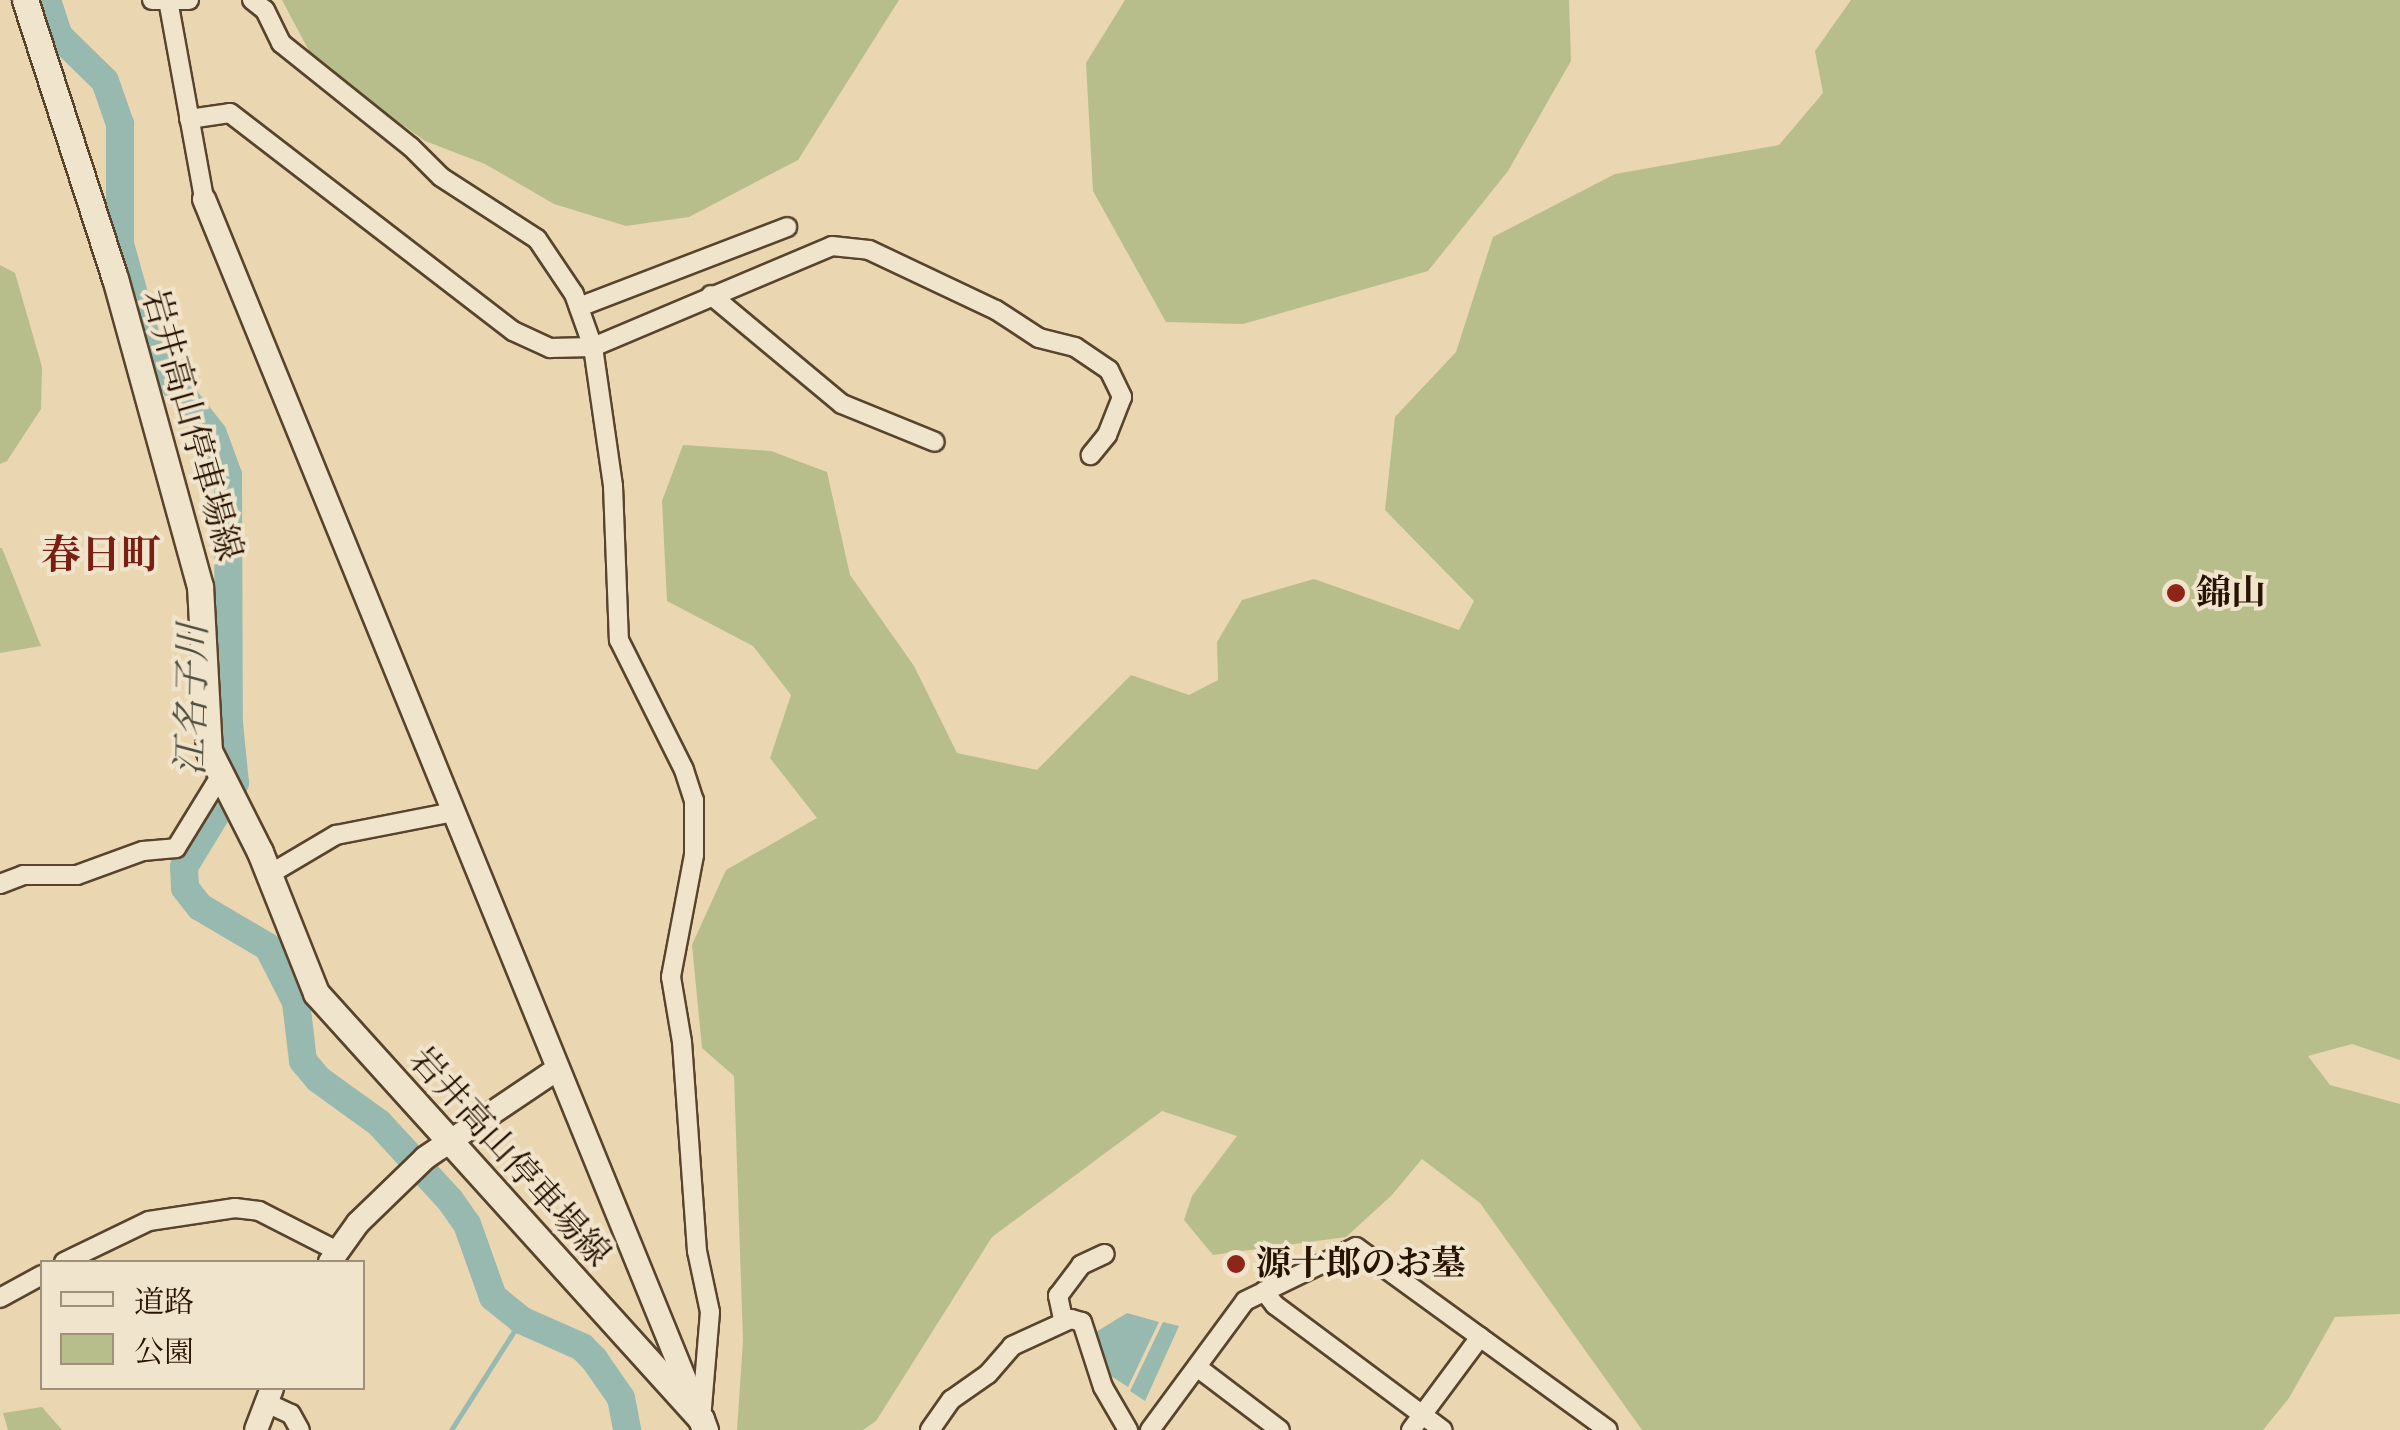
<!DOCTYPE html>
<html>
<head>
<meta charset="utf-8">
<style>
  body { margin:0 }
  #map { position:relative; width:2400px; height:1430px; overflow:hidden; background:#ead6b1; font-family:"IM FELL French Canon","Noto Serif JP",serif }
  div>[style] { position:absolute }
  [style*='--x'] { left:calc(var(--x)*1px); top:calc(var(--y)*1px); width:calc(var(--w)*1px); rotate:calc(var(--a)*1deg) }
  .green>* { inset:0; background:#b7be8c }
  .water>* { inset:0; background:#98b9b0 }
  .stream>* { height:5px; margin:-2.5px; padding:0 2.5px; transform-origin:2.5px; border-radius:2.5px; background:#98b9b0 }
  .river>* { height:28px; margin:-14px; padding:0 14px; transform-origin:14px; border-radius:14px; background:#98b9b0 }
  .roads { filter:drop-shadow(2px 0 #58442d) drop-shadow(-2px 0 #58442d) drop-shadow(0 2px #58442d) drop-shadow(0 -2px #58442d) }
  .minor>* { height:18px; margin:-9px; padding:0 9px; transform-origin:9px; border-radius:9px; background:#f1e4cc }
  .tertiary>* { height:22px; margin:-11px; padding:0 11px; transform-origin:11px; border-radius:11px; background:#f1e4cc }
  .secondary>* { height:25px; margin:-12.5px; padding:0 12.5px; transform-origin:12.5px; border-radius:12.5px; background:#f1e4cc }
  .dots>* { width:28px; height:28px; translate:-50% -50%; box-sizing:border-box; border:5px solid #f1e4cc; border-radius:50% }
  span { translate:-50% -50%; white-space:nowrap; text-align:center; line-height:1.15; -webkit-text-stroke:8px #f1e4cc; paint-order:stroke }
  .street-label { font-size:35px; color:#271301 }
  .poi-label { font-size:35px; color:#271301; font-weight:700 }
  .left { translate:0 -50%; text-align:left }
  .water-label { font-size:38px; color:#4f4d3e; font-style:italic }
  .quarter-label { font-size:40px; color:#7a1f14; font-weight:700 }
  .legend { position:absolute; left:40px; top:1260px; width:325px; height:130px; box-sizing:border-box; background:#f1e4cc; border:2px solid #a0907b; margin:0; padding:12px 18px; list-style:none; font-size:30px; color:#271301 }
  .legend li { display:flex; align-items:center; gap:20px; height:50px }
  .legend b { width:50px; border:2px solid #a0907b }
</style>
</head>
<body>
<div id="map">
  <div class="green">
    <i style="clip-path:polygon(282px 0,899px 0,798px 160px,689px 217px,626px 226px,554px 204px,485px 164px,425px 141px,315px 62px)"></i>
    <i style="clip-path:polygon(1125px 0,1569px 0,1571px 61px,1508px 171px,1428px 271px,1243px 324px,1166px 322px,1093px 191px,1086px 63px)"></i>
    <i style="clip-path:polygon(1851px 0,2400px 0,2400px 1060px,2352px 1044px,2308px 1056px,2330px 1085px,2400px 1104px,2400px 1314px,2335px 1317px,2289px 1398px,2263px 1430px,1642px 1430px,1480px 1203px,1422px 1159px,1391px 1196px,1346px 1237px,1213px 1255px,1184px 1220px,1192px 1196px,1237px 1136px,1162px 1111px,992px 1237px,876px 1421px,863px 1430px,737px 1430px,743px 1341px,734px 1076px,702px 1048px,692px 945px,726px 870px,817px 818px,770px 758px,791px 695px,753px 646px,667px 601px,662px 501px,683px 445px,771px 451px,827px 472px,850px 575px,914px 666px,957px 753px,1037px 770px,1131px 675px,1189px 695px,1218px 680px,1217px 642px,1242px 600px,1314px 579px,1459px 630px,1474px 601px,1385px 510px,1395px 417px,1456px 352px,1493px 237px,1615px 174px,1779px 145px,1823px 93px,1815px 51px)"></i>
    <i style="clip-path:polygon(0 265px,15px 273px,42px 367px,41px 409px,7px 461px,0 464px)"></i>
    <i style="clip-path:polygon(0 548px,2px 548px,41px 646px,0 653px)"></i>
    <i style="clip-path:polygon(42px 1407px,62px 1430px,8px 1430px,3px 1413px)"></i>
  </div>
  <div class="water">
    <i style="clip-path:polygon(1127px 1313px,1159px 1322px,1128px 1387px,1111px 1376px,1096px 1332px)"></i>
    <i style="clip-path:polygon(1163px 1322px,1179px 1326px,1145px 1401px,1130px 1391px)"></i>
  </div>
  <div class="stream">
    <i style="--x:451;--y:1430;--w:130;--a:-57.5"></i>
  </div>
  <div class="river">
    <i style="--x:47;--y:0;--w:38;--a:72"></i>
    <i style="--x:59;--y:36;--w:64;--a:44.4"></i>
    <i style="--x:105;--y:81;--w:46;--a:70.8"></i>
    <i style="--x:120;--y:124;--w:120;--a:90"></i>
    <i style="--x:120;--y:244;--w:115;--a:74.4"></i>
    <i style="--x:151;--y:355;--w:100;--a:51.9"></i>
    <i style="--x:213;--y:434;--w:44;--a:69.9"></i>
    <i style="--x:228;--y:475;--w:248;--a:89.8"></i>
    <i style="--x:229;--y:723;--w:60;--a:84.3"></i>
    <i style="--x:235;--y:783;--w:98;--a:121.3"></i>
    <i style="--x:184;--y:867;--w:21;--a:87"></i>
    <i style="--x:185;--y:888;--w:24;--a:52"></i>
    <i style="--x:200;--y:907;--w:79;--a:30.5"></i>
    <i style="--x:268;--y:947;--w:62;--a:63"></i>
    <i style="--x:296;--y:1002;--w:59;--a:83.2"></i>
    <i style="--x:303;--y:1061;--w:23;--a:50"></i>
    <i style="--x:318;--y:1079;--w:75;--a:35.8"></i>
    <i style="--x:379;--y:1123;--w:105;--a:47.3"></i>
    <i style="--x:450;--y:1200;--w:29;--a:55"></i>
    <i style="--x:467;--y:1224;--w:77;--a:70.4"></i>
    <i style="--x:493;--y:1297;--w:36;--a:39"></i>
    <i style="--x:521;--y:1320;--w:67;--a:23.9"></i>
    <i style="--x:582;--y:1347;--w:17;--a:45"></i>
    <i style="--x:594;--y:1359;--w:47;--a:55.3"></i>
    <i style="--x:621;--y:1398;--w:33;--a:79"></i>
  </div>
  <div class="roads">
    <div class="minor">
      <i style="--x:152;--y:0;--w:37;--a:0"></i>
      <i style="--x:168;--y:0;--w:202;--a:79.7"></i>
      <i style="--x:252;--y:0;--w:16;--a:38"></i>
      <i style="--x:265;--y:10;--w:37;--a:64"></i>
      <i style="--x:281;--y:43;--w:166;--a:38.7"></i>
      <i style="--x:411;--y:147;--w:42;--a:45"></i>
      <i style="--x:441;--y:177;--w:114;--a:32.9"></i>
      <i style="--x:537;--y:239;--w:66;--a:56.1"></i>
      <i style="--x:574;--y:294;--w:56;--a:70.3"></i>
      <i style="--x:593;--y:347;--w:140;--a:81.8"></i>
      <i style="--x:613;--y:486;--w:154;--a:87.8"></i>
      <i style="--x:619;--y:640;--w:145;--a:63.4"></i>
      <i style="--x:684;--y:770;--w:32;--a:72"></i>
      <i style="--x:694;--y:800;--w:55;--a:90"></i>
      <i style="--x:694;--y:855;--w:124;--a:100.7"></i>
      <i style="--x:671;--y:977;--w:66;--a:80.4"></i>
      <i style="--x:682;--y:1042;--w:210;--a:85.9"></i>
      <i style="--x:697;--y:1251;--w:62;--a:78"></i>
      <i style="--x:710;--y:1312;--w:107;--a:94.8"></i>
      <i style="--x:189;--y:119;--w:41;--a:-8.3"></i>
      <i style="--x:230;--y:113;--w:357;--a:37.6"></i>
      <i style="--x:513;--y:331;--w:41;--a:24.7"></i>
      <i style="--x:550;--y:348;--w:43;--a:-1.3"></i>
      <i style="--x:593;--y:347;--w:259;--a:-22.9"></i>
      <i style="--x:832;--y:246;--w:37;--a:6"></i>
      <i style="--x:869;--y:250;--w:140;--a:25.3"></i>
      <i style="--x:996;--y:310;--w:51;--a:33.1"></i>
      <i style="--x:1039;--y:338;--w:37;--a:14"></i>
      <i style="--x:1075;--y:347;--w:41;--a:34.1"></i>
      <i style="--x:1109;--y:370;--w:30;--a:64"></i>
      <i style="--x:1122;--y:397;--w:41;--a:111.5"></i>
      <i style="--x:1107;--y:435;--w:26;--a:129"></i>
      <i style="--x:711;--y:295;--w:170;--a:39.8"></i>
      <i style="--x:842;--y:404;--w:100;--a:22.2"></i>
      <i style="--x:579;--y:307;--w:223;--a:-21"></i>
      <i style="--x:270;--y:874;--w:77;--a:-30.6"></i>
      <i style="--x:336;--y:835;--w:119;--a:-11.1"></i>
      <i style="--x:0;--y:884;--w:25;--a:-21"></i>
      <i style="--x:23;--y:875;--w:54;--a:0"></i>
      <i style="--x:77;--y:875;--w:70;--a:-20"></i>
      <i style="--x:143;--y:851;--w:33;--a:-5"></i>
      <i style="--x:176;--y:848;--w:82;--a:-58.4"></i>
      <i style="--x:64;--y:1262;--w:94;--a:-25.8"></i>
      <i style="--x:149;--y:1221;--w:87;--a:-8.6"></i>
      <i style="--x:235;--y:1208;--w:24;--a:7"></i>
      <i style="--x:259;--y:1211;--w:88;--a:27.1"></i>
      <i style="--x:1264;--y:1291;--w:18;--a:52"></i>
      <i style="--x:1275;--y:1305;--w:209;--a:36.7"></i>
      <i style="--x:0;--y:1298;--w:48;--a:-28.7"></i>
      <i style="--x:1063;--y:1319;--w:24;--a:-102"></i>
      <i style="--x:1058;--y:1296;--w:39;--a:-53"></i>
      <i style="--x:1081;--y:1265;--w:26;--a:-25"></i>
      <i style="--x:1197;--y:1367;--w:104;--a:37.2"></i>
      <i style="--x:267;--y:1403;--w:26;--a:25"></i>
      <i style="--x:291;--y:1414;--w:18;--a:61"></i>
      <i style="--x:930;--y:1430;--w:37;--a:-55"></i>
      <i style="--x:951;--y:1400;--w:45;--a:-35.1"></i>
      <i style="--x:988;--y:1374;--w:37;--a:-49"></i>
      <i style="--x:1012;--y:1346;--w:65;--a:-24.6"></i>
      <i style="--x:1071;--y:1319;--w:11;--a:15"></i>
      <i style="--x:1082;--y:1322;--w:68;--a:72.1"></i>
      <i style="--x:1103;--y:1387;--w:50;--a:59.8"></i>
      <i style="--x:1150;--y:1430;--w:160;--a:-53.6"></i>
      <i style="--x:1245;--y:1301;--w:123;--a:-25.9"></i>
      <i style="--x:1356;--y:1247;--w:311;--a:36"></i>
      <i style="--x:1411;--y:1430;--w:116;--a:-53.4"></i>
    </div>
    <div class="tertiary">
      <i style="--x:204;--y:199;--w:1314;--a:67.83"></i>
      <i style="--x:330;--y:1262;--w:48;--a:-54.3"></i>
      <i style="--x:358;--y:1223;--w:93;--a:-44.1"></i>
      <i style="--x:425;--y:1158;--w:158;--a:-33.9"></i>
      <i style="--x:256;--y:1430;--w:45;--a:-69.1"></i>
    </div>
    <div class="secondary">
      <i style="--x:25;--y:0;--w:292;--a:72.1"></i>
      <i style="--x:115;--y:278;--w:320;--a:74.6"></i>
      <i style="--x:200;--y:586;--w:165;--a:86.9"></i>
      <i style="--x:209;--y:751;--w:113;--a:63.2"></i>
      <i style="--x:260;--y:852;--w:152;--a:68.3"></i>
      <i style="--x:316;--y:993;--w:574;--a:47.89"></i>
      <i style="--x:701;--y:1419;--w:12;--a:70"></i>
    </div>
  </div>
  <div class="dots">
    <i style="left:2176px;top:593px;background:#8f2418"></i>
    <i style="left:1236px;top:1264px;background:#8f2418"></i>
  </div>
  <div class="street-label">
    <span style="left:192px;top:425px;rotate:74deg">岩井高山停車場線</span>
    <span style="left:510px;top:1157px;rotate:48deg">岩井高山停車場線</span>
  </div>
  <div class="poi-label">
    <span class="left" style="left:2196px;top:593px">錦山</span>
    <span class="left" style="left:1256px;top:1264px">源十郎のお墓</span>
  </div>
  <div class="water-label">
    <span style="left:192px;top:700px;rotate:-89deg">江名子川</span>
  </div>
  <div class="quarter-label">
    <span style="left:101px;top:555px">春日町</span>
  </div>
  <ul class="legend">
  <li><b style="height:12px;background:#f1e4cc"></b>道路</li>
  <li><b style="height:28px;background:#b7be8c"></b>公園</li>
  </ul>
</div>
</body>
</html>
